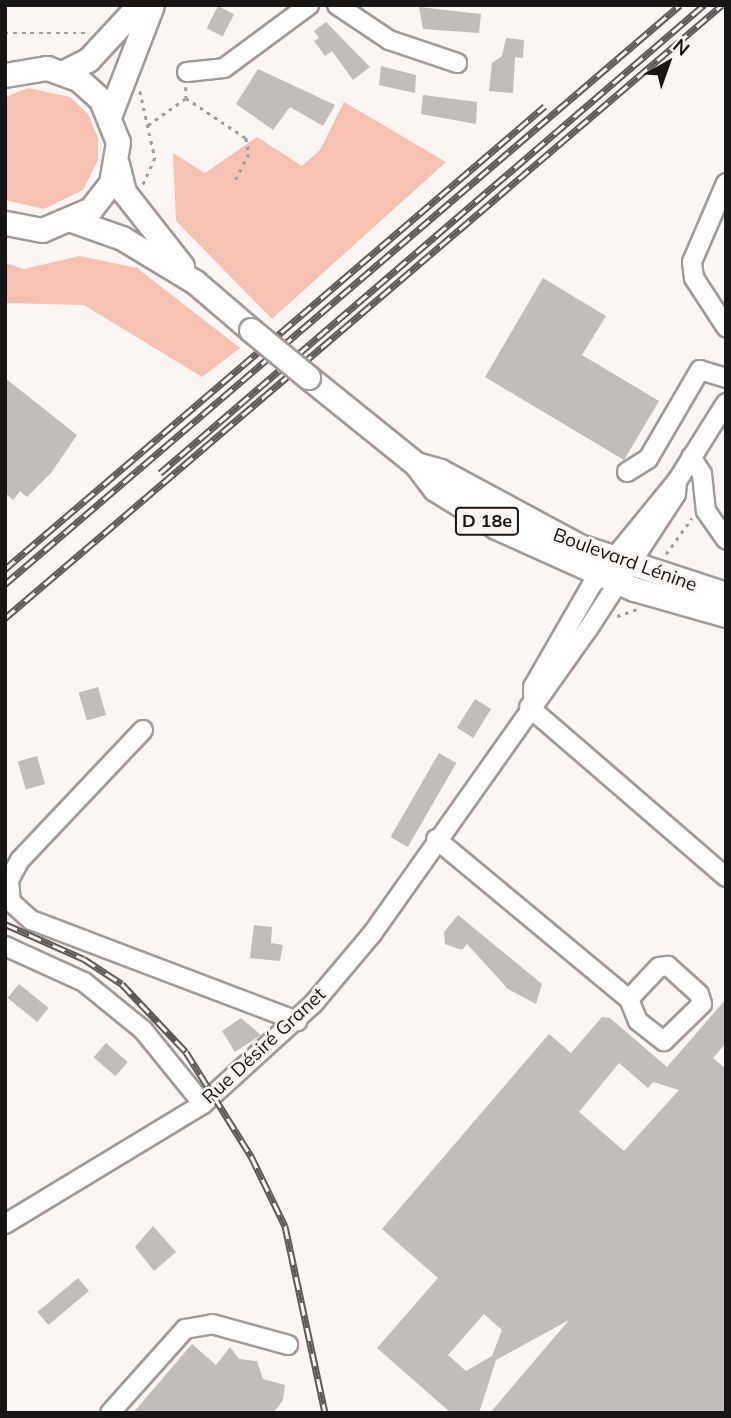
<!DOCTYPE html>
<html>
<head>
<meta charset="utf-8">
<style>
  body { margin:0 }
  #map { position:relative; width:731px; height:1418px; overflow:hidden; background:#fbf5f3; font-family:Mulish,sans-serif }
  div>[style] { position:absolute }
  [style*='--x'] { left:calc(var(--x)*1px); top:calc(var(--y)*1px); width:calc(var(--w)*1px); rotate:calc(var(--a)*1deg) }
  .green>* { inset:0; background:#f5c2b2 }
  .building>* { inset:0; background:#c2bcba; transform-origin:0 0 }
  .path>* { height:2.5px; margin-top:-1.25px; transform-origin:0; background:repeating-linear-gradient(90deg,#a19d9b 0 3.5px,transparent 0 8.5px) }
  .roads { filter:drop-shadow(2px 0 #a09a98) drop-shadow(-2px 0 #a09a98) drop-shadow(0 2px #a09a98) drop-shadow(0 -2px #a09a98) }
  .minor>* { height:18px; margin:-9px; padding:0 9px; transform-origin:9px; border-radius:9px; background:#fff }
  .major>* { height:23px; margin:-11.5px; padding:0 11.5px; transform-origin:11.5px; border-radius:11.5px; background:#fff }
  .rail>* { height:7px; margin-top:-3.5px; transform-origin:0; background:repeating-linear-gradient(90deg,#fbf5f3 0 13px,#5d5a59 0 26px); box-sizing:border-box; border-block:2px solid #5d5a59 }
  .bridges { filter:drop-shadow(2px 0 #a09a98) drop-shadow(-2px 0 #a09a98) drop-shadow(0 2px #a09a98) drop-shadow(0 -2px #a09a98) }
  .major-bridge>* { height:23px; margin:-11.5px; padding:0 11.5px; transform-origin:11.5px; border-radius:11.5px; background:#fff }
  span { translate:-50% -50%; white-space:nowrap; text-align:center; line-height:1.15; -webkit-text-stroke:5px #fbf5f3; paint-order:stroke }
  .shield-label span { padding:2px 5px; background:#fbf5f3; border:2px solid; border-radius:5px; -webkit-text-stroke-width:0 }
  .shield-label { font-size:18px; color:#181615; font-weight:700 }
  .street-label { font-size:19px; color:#181615 }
  .frame { position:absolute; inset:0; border:7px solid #181615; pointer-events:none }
  .north { position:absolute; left:633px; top:28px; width:70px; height:70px; -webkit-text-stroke:5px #fbf5f3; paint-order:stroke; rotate:40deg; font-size:19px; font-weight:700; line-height:28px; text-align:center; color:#181615 }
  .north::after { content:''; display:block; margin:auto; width:24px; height:32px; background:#181615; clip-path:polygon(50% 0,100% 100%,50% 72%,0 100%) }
</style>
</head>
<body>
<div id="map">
  <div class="green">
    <i style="clip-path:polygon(28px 88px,70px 97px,88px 114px,98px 138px,98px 160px,83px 190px,44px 209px,5px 200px,5px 97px)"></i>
    <i style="clip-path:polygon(344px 102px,446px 162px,272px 319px,176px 221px,173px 153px,205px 173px,257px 137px,302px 166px,320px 150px)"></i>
    <i style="clip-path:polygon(80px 256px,137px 268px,240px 348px,202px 377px,84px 305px,5px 303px,5px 263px,24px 269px)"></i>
  </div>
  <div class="building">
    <i style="left:218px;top:6px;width:18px;height:25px;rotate:27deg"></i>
    <i style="clip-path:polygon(419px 7px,481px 14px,479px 33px,423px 29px)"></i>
    <i style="clip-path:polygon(326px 22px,370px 67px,353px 80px,332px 51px,325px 56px,314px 41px,319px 38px,314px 31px)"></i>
    <i style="clip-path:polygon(506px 38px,524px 40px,523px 58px,515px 57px,513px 93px,489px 91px,492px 63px,502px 56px)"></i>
    <i style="clip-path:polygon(381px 66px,416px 75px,415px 93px,379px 85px)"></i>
    <i style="clip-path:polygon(258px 69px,335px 105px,323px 126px,290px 107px,273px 130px,236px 104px)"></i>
    <i style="clip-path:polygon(423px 95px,477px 102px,476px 124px,421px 114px)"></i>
    <i style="clip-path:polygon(543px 278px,606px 316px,582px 355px,659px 401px,624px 460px,485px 377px)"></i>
    <i style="clip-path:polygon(5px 378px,77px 435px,51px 473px,27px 497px,20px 491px,13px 500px,5px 493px)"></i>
    <i style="left:98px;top:687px;width:29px;height:20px;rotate:74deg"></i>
    <i style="left:475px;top:699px;width:19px;height:34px;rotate:32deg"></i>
    <i style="left:439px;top:753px;width:20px;height:97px;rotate:30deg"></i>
    <i style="left:37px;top:756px;width:29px;height:20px;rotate:74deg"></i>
    <i style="clip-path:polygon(458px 915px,542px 984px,536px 1004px,508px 989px,467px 944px,462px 950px,445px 944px,444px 932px)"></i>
    <i style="clip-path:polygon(254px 925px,272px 927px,271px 943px,283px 945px,280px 961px,250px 958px)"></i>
    <i style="left:19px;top:984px;width:38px;height:18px;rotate:39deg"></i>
    <i style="clip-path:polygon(evenodd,726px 999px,726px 1043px,713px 1058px,726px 1069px,726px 1413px,490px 1413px,569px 1320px,496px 1360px,479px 1413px,451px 1413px,377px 1348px,438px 1278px,382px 1229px,549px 1034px,571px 1053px,602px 1017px,610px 1018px,667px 1067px,726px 999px,619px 1063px,648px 1088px,653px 1082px,679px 1090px,624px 1151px,579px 1112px,619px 1063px,726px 999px,484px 1314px,502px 1330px,492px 1356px,466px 1371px,448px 1355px,484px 1314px)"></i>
    <i style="clip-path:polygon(241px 1018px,261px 1035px,235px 1052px,222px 1031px)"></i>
    <i style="left:106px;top:1043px;width:29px;height:19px;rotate:41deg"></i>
    <i style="clip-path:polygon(153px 1226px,176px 1252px,154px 1271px,135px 1247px)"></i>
    <i style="left:78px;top:1278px;width:17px;height:53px;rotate:50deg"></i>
    <i style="clip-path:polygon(192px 1344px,216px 1365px,230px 1347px,239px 1359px,257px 1361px,263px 1379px,285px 1385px,283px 1400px,273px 1413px,133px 1413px)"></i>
  </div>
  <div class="path">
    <i style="--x:5;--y:33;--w:83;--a:0"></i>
    <i style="--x:186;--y:87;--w:11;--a:90"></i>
    <i style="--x:186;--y:98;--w:72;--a:33.7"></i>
    <i style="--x:246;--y:138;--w:16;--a:79"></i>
    <i style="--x:249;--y:154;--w:30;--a:117"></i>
    <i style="--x:140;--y:91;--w:69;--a:77.4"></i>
    <i style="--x:155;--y:158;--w:32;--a:114"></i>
    <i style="--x:148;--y:125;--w:47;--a:-35.4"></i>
    <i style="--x:666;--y:554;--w:44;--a:-54.2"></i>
    <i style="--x:617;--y:616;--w:21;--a:-19"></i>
  </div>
  <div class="roads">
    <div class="minor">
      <i style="--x:337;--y:5;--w:63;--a:33.9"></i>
      <i style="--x:389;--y:40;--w:72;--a:18.7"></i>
      <i style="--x:187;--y:72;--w:37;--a:-6"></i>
      <i style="--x:224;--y:68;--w:106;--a:-36.5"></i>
      <i style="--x:726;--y:183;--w:86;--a:113.3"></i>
      <i style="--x:692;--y:262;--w:16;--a:83"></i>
      <i style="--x:694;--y:278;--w:59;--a:56.9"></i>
      <i style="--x:691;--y:457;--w:20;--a:57"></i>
      <i style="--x:702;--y:474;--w:37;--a:84"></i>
      <i style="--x:706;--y:511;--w:35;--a:55"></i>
      <i style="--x:627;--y:472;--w:25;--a:-32"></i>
      <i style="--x:648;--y:459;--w:103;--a:-59.7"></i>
      <i style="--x:700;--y:370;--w:27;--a:17"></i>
      <i style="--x:533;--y:700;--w:13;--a:-90"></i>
      <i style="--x:533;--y:687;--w:116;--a:-60.1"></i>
      <i style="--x:591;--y:586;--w:136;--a:-50.7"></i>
      <i style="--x:677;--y:481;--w:92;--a:-57.9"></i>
      <i style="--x:529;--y:707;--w:260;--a:40.8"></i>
      <i style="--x:143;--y:730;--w:179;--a:133.4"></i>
      <i style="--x:20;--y:860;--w:23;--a:119"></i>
      <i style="--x:9;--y:880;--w:22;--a:85"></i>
      <i style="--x:11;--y:902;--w:27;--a:42"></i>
      <i style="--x:31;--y:920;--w:285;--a:20.8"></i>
      <i style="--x:436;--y:839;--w:251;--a:39.7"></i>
      <i style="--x:629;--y:999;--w:24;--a:68"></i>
      <i style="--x:638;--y:1021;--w:33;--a:38"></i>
      <i style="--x:664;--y:1041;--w:53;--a:-44.2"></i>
      <i style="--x:702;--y:1004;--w:10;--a:-107"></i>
      <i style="--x:699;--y:994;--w:42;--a:-137.9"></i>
      <i style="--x:668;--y:966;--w:9;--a:174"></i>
      <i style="--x:659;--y:967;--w:44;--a:133.2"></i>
      <i style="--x:5;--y:946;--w:87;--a:24.5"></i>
      <i style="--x:84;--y:982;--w:76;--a:39.1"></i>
      <i style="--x:143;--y:1030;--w:95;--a:51"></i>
      <i style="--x:5;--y:1224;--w:232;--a:-31.2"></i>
      <i style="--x:203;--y:1104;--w:149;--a:-42.3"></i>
      <i style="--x:313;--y:1004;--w:92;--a:-49.9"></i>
      <i style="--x:372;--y:934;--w:374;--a:-54.7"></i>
      <i style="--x:588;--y:629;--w:161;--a:-56.9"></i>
      <i style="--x:676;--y:494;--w:13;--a:-86"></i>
      <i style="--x:110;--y:1413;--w:113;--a:-48.2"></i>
      <i style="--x:185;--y:1329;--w:27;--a:-10"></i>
      <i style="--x:212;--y:1324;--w:79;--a:15.4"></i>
    </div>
    <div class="major">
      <i style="--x:64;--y:72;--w:27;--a:-27"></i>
      <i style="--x:88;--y:60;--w:75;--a:-47.2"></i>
      <i style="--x:5;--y:75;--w:43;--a:-9.5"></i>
      <i style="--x:47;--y:68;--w:33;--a:20"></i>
      <i style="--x:78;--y:79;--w:31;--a:42"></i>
      <i style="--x:101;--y:100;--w:45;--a:68"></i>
      <i style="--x:118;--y:142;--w:42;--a:99.7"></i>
      <i style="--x:111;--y:183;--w:33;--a:128"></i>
      <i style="--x:91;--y:209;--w:53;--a:156.8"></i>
      <i style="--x:42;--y:230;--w:38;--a:-169"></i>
      <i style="--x:110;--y:114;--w:117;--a:-68.9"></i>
      <i style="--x:117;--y:164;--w:29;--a:76"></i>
      <i style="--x:124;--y:192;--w:94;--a:51.9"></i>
      <i style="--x:74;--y:221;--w:51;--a:19.5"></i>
      <i style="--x:122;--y:238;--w:85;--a:31.1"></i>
      <i style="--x:195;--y:282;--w:74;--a:40.6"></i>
      <i style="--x:308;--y:377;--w:139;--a:38.9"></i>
      <i style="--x:416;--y:464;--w:31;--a:53"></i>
      <i style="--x:435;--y:489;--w:72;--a:31.9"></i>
      <i style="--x:496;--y:527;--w:151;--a:24.2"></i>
      <i style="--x:634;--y:589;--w:96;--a:15.8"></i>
      <i style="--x:416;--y:464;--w:25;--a:16"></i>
      <i style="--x:440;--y:471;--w:158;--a:28.3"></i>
      <i style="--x:579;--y:546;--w:155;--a:18.1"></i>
    </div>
  </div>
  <div class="rail">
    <i style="--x:160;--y:473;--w:718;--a:-40.71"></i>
    <i style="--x:5;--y:569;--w:711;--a:-40.61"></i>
    <i style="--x:5;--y:584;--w:889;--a:-40.62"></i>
    <i style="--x:5;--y:618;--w:943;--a:-40.53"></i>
    <i style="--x:5;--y:924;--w:86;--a:23.9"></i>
    <i style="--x:84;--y:959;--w:45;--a:33.3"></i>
    <i style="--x:122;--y:984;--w:93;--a:46.7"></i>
    <i style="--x:186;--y:1052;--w:123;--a:58"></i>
    <i style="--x:251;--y:1156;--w:78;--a:64.1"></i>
    <i style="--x:285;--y:1226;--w:191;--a:77.9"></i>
  </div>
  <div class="bridges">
    <div class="major-bridge">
      <i style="--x:251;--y:330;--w:74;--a:39.5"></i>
    </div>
  </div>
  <div class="shield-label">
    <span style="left:487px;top:521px">D 18e</span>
  </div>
  <div class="street-label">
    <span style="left:625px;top:560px;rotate:20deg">Boulevard Lénine</span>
    <span style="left:264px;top:1046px;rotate:-43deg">Rue Désiré Granet</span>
  </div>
  <div class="frame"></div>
  <div class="north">N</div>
</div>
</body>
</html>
